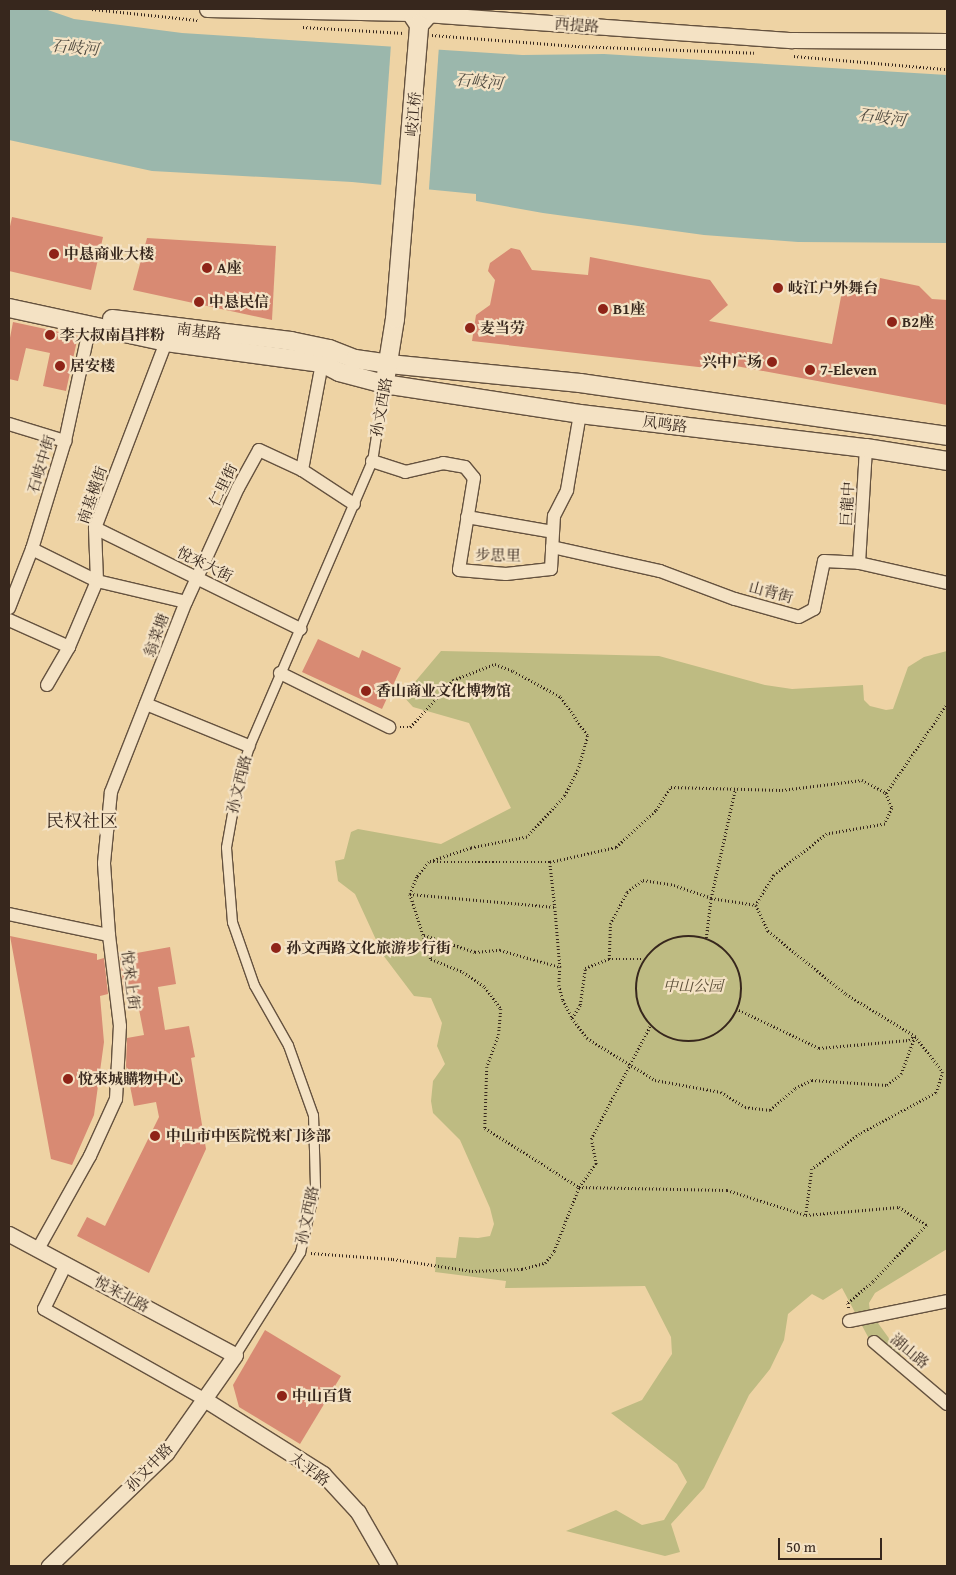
<!DOCTYPE html>
<html>
<head>
<meta charset="utf-8">
<style>
  body { margin:0 }
  #map { position:relative; width:956px; height:1575px; overflow:hidden; background:#eed3a4; font-family:"Gentium Book Plus","Noto Serif SC",serif }
  div>[style] { position:absolute }
  [style*='--x'] { left:calc(var(--x)*1px); top:calc(var(--y)*1px); width:calc(var(--w)*1px); rotate:calc(var(--a)*1deg) }
  .green>* { inset:0; background:#bebb82 }
  .water>* { inset:0; background:#9bb7ac }
  .pier>* { inset:0; background:#eed3a4; transform-origin:0 0 }
  .building>* { inset:0; background:#d88a73 }
  .path>* { height:2.5px; margin-top:-1.25px; transform-origin:0; background:repeating-linear-gradient(90deg,#37271d 0 1px,transparent 0 3.5px) }
  .path>.ring { margin:-1.25px; padding:0; box-sizing:content-box; background:none; border:2.5px solid #37271d; border-radius:50% }
  .roads { filter:drop-shadow(1px 0 #65523f) drop-shadow(-1px 0 #65523f) drop-shadow(0 1px #65523f) drop-shadow(0 -1px #65523f) }
  .pedestrian>* { height:9px; margin:-4.5px; padding:0 4.5px; transform-origin:4.5px; border-radius:4.5px; background:#f4e2c4 }
  .minor>* { height:12px; margin:-6px; padding:0 6px; transform-origin:6px; border-radius:6px; background:#f4e2c4 }
  .tertiary>* { height:15px; margin:-7.5px; padding:0 7.5px; transform-origin:7.5px; border-radius:7.5px; background:#f4e2c4 }
  .secondary>* { height:18px; margin:-9px; padding:0 9px; transform-origin:9px; border-radius:9px; background:#f4e2c4 }
  .dots>* { width:14px; height:14px; translate:-50% -50%; box-sizing:border-box; border:2px solid #f4e2c4; border-radius:50% }
  span { translate:-50% -50%; white-space:nowrap; text-align:center; line-height:1.15; -webkit-text-stroke:4.5px #f4e2c4; paint-order:stroke }
  .street-label { font-size:15px; color:#37271d }
  .poi-label { font-size:15px; color:#37271d; font-weight:700 }
  .left { translate:0 -50%; text-align:left }
  .right { translate:-100% -50%; text-align:right }
  .park-label { font-size:15px; color:#594c36; font-style:italic }
  .water-label { font-size:16px; color:#504b41; font-style:italic }
  .quarter-label { font-size:18px; color:#37271d }
  .frame { position:absolute; inset:0; border:10px solid #37271d; pointer-events:none }
  .scale { position:absolute; left:778px; top:1538px; width:104px; height:22px; box-sizing:border-box; border:2px solid #37271d; border-top:0; padding-left:6px; font-size:15px; line-height:18px; white-space:nowrap; color:#37271d; -webkit-text-stroke:4px #f4e2c4; paint-order:stroke }
</style>
</head>
<body>
<div id="map">
  <div class="green">
    <i style="clip-path:polygon(441px 651px,659px 656px,765px 685px,792px 689px,863px 685px,864px 700px,870px 706px,886px 710px,893px 709px,908px 667px,924px 657px,947px 651px,947px 1249px,875px 1293px,869px 1303px,870px 1312px,901px 1355px,888px 1364px,875px 1350px,842px 1288px,823px 1300px,812px 1294px,788px 1314px,784px 1340px,770px 1369px,749px 1395px,704px 1488px,671px 1524px,680px 1552px,665px 1556px,566px 1531px,616px 1510px,642px 1525px,664px 1520px,687px 1482px,677px 1464px,611px 1413px,642px 1400px,672px 1354px,671px 1337px,645px 1286px,505px 1288px,506px 1281px,435px 1272px,436px 1257px,456px 1258px,459px 1237px,478px 1238px,490px 1236px,494px 1224px,490px 1208px,460px 1140px,433px 1113px,431px 1101px,433px 1081px,445px 1064px,437px 1046px,442px 1023px,431px 998px,414px 996px,383px 955px,355px 894px,338px 881px,335px 861px,344px 859px,351px 832px,358px 829px,441px 844px,511px 808px,469px 723px,413px 707px,403px 696px)"></i>
  </div>
  <div class="water">
    <i style="clip-path:polygon(9px 9px,45px 9px,74px 19px,182px 33px,522px 55px,604px 54px,947px 75px,947px 243px,798px 242px,704px 235px,543px 213px,476px 201px,476px 194px,352px 182px,152px 171px,9px 140px)"></i>
  </div>
  <div class="pier">
    <i style="left:391px;top:44px;width:48px;height:143px;rotate:4deg"></i>
  </div>
  <div class="building">
    <i style="clip-path:polygon(12px 217px,103px 237px,91px 290px,9px 271px,9px 231px)"></i>
    <i style="clip-path:polygon(147px 238px,276px 246px,272px 320px,133px 290px)"></i>
    <i style="clip-path:polygon(511px 248px,520px 250px,532px 270px,588px 275px,590px 257px,710px 280px,728px 305px,709px 321px,832px 344px,844px 281px,879px 287px,880px 278px,919px 286px,932px 299px,947px 300px,947px 405px,709px 361px,707px 368px,472px 341px,476px 315px,490px 305px,495px 280px,488px 271px,490px 263px)"></i>
    <i style="clip-path:polygon(13px 322px,78px 336px,66px 391px,43px 386px,50px 353px,26px 348px,18px 381px,9px 379px,9px 343px)"></i>
    <i style="clip-path:polygon(318px 639px,359px 658px,362px 650px,401px 668px,382px 709px,302px 672px)"></i>
    <i style="clip-path:polygon(10px 936px,97px 954px,97px 960px,104px 958px,108px 994px,100px 996px,104px 1042px,94px 1115px,72px 1165px,51px 1159px)"></i>
    <i style="clip-path:polygon(170px 947px,176px 984px,158px 987px,165px 1030px,189px 1026px,195px 1057px,191px 1058px,206px 1149px,149px 1273px,77px 1236px,87px 1217px,105px 1226px,159px 1117px,156px 1102px,134px 1106px,126px 1066px,127px 1038px,144px 1035px,135px 989px,124px 991px,120px 956px)"></i>
    <i style="clip-path:polygon(265px 1330px,341px 1376px,300px 1444px,239px 1407px,233px 1385px)"></i>
  </div>
  <div class="path">
    <i style="--x:92;--y:9;--w:106;--a:6"></i>
    <i style="--x:303;--y:27;--w:101;--a:3.4"></i>
    <i style="--x:432;--y:35;--w:143;--a:4.4"></i>
    <i style="--x:575;--y:46;--w:179;--a:2.2"></i>
    <i style="--x:794;--y:56;--w:154;--a:4.9"></i>
    <i style="--x:400;--y:727;--w:10;--a:0"></i>
    <i style="--x:410;--y:727;--w:64;--a:-47.5"></i>
    <i style="--x:453;--y:680;--w:45;--a:-20.9"></i>
    <i style="--x:495;--y:664;--w:19;--a:21"></i>
    <i style="--x:513;--y:671;--w:55;--a:28.4"></i>
    <i style="--x:561;--y:697;--w:47;--a:55.3"></i>
    <i style="--x:588;--y:736;--w:35;--a:106"></i>
    <i style="--x:578;--y:770;--w:29;--a:117"></i>
    <i style="--x:565;--y:796;--w:56;--a:132.8"></i>
    <i style="--x:527;--y:837;--w:57;--a:168.9"></i>
    <i style="--x:471;--y:848;--w:44;--a:161.6"></i>
    <i style="--x:429;--y:862;--w:19;--a:129"></i>
    <i style="--x:417;--y:877;--w:18;--a:112"></i>
    <i style="--x:410;--y:894;--w:68;--a:72.1"></i>
    <i style="--x:431;--y:959;--w:35;--a:22"></i>
    <i style="--x:463;--y:972;--w:27;--a:34"></i>
    <i style="--x:485;--y:987;--w:27;--a:54"></i>
    <i style="--x:501;--y:1009;--w:25;--a:95"></i>
    <i style="--x:499;--y:1034;--w:35;--a:110"></i>
    <i style="--x:487;--y:1067;--w:61;--a:91.9"></i>
    <i style="--x:485;--y:1128;--w:111;--a:32.1"></i>
    <i style="--x:579;--y:1187;--w:148;--a:1.2"></i>
    <i style="--x:727;--y:1190;--w:83;--a:17.6"></i>
    <i style="--x:806;--y:1215;--w:93;--a:-4.9"></i>
    <i style="--x:899;--y:1207;--w:33;--a:33"></i>
    <i style="--x:927;--y:1225;--w:79;--a:133.5"></i>
    <i style="--x:873;--y:1282;--w:33;--a:140"></i>
    <i style="--x:848;--y:1303;--w:5;--a:79"></i>
    <i style="--x:886;--y:793;--w:108;--a:-55.6"></i>
    <i style="--x:433;--y:862;--w:117;--a:0"></i>
    <i style="--x:550;--y:862;--w:68;--a:-12.8"></i>
    <i style="--x:616;--y:847;--w:54;--a:-42.8"></i>
    <i style="--x:656;--y:810;--w:27;--a:-57"></i>
    <i style="--x:671;--y:787;--w:111;--a:1.5"></i>
    <i style="--x:782;--y:790;--w:81;--a:-7.1"></i>
    <i style="--x:862;--y:780;--w:27;--a:28"></i>
    <i style="--x:886;--y:793;--w:16;--a:68"></i>
    <i style="--x:892;--y:808;--w:17;--a:114"></i>
    <i style="--x:885;--y:824;--w:59;--a:170.2"></i>
    <i style="--x:827;--y:834;--w:67;--a:142.3"></i>
    <i style="--x:774;--y:875;--w:35;--a:121"></i>
    <i style="--x:756;--y:905;--w:29;--a:65"></i>
    <i style="--x:768;--y:931;--w:100;--a:38.9"></i>
    <i style="--x:846;--y:994;--w:81;--a:31.3"></i>
    <i style="--x:915;--y:1036;--w:46;--a:52.1"></i>
    <i style="--x:943;--y:1072;--w:22;--a:108"></i>
    <i style="--x:936;--y:1093;--w:86;--a:151.7"></i>
    <i style="--x:860;--y:1134;--w:59;--a:143.9"></i>
    <i style="--x:812;--y:1169;--w:46;--a:97.4"></i>
    <i style="--x:550;--y:862;--w:45;--a:83.7"></i>
    <i style="--x:555;--y:907;--w:60;--a:85.2"></i>
    <i style="--x:560;--y:967;--w:18;--a:93"></i>
    <i style="--x:559;--y:985;--w:16;--a:75"></i>
    <i style="--x:563;--y:1000;--w:20;--a:63"></i>
    <i style="--x:572;--y:1018;--w:25;--a:53"></i>
    <i style="--x:587;--y:1038;--w:80;--a:31.7"></i>
    <i style="--x:655;--y:1080;--w:67;--a:10.3"></i>
    <i style="--x:721;--y:1092;--w:28;--a:32"></i>
    <i style="--x:745;--y:1107;--w:25;--a:7"></i>
    <i style="--x:770;--y:1110;--w:33;--a:-41"></i>
    <i style="--x:795;--y:1088;--w:19;--a:-25"></i>
    <i style="--x:812;--y:1080;--w:75;--a:3.8"></i>
    <i style="--x:887;--y:1085;--w:18;--a:-38"></i>
    <i style="--x:901;--y:1074;--w:40;--a:-69.8"></i>
    <i style="--x:410;--y:894;--w:146;--a:5.1"></i>
    <i style="--x:424;--y:935;--w:54;--a:18.4"></i>
    <i style="--x:475;--y:952;--w:25;--a:-5"></i>
    <i style="--x:500;--y:950;--w:62;--a:15.8"></i>
    <i class="ring" style="left:636px;top:936px;width:103.5px;height:103.5px"></i>
    <i style="--x:706;--y:938;--w:40;--a:-82.9"></i>
    <i style="--x:711;--y:898;--w:111;--a:-77.5"></i>
    <i style="--x:609;--y:959;--w:35;--a:-88"></i>
    <i style="--x:610;--y:924;--w:36;--a:-62"></i>
    <i style="--x:627;--y:892;--w:20;--a:-37"></i>
    <i style="--x:643;--y:880;--w:31;--a:9"></i>
    <i style="--x:674;--y:885;--w:39;--a:19"></i>
    <i style="--x:711;--y:898;--w:46;--a:8.8"></i>
    <i style="--x:739;--y:1010;--w:89;--a:25.4"></i>
    <i style="--x:819;--y:1048;--w:90;--a:-5.1"></i>
    <i style="--x:909;--y:1040;--w:5;--a:-37"></i>
    <i style="--x:572;--y:1018;--w:15;--a:-58"></i>
    <i style="--x:580;--y:1005;--w:37;--a:-82"></i>
    <i style="--x:585;--y:968;--w:26;--a:-21"></i>
    <i style="--x:609;--y:959;--w:35;--a:0"></i>
    <i style="--x:311;--y:1253;--w:82;--a:4.2"></i>
    <i style="--x:393;--y:1259;--w:80;--a:8.6"></i>
    <i style="--x:472;--y:1271;--w:50;--a:-2.3"></i>
    <i style="--x:522;--y:1269;--w:24;--a:-15"></i>
    <i style="--x:545;--y:1263;--w:15;--a:-53"></i>
    <i style="--x:554;--y:1251;--w:69;--a:-68.7"></i>
    <i style="--x:579;--y:1187;--w:29;--a:-54"></i>
    <i style="--x:596;--y:1164;--w:25;--a:-101"></i>
    <i style="--x:591;--y:1139;--w:127;--a:-62.4"></i>
  </div>
  <div class="roads">
    <div class="pedestrian">
      <i style="--x:235;--y:1355;--w:122;--a:-57.7"></i>
      <i style="--x:300;--y:1252;--w:68;--a:-77.2"></i>
      <i style="--x:315;--y:1186;--w:71;--a:-91.6"></i>
      <i style="--x:313;--y:1115;--w:74;--a:-109.7"></i>
      <i style="--x:288;--y:1045;--w:69;--a:-119.5"></i>
      <i style="--x:254;--y:985;--w:67;--a:-109.2"></i>
      <i style="--x:232;--y:922;--w:75;--a:-94.6"></i>
      <i style="--x:226;--y:847;--w:63;--a:-79.9"></i>
      <i style="--x:237;--y:785;--w:41;--a:-72.9"></i>
      <i style="--x:249;--y:746;--w:310;--a:-66.7"></i>
      <i style="--x:372;--y:461;--w:78;--a:-81.1"></i>
    </div>
    <div class="minor">
      <i style="--x:9;--y:424;--w:59;--a:16.9"></i>
      <i style="--x:372;--y:461;--w:35;--a:18"></i>
      <i style="--x:405;--y:472;--w:39;--a:-13"></i>
      <i style="--x:443;--y:463;--w:22;--a:10"></i>
      <i style="--x:465;--y:467;--w:14;--a:51"></i>
      <i style="--x:474;--y:478;--w:93;--a:99.3"></i>
      <i style="--x:459;--y:570;--w:47;--a:4.9"></i>
      <i style="--x:506;--y:574;--w:45;--a:-6.3"></i>
      <i style="--x:551;--y:569;--w:53;--a:-86.8"></i>
      <i style="--x:554;--y:516;--w:29;--a:-63"></i>
      <i style="--x:567;--y:490;--w:77;--a:-80.3"></i>
      <i style="--x:302;--y:470;--w:109;--a:-79.4"></i>
      <i style="--x:467;--y:517;--w:87;--a:9.9"></i>
      <i style="--x:95;--y:528;--w:229;--a:26.2"></i>
      <i style="--x:552;--y:547;--w:111;--a:12.5"></i>
      <i style="--x:660;--y:571;--w:80;--a:20.5"></i>
      <i style="--x:735;--y:599;--w:66;--a:15.7"></i>
      <i style="--x:799;--y:617;--w:17;--a:-28"></i>
      <i style="--x:814;--y:609;--w:49;--a:-78.2"></i>
      <i style="--x:824;--y:561;--w:35;--a:3"></i>
      <i style="--x:859;--y:563;--w:90;--a:12.8"></i>
      <i style="--x:32;--y:549;--w:72;--a:26.2"></i>
      <i style="--x:97;--y:581;--w:91;--a:13.3"></i>
      <i style="--x:859;--y:563;--w:115;--a:-86.5"></i>
      <i style="--x:9;--y:608;--w:63;--a:-68.7"></i>
      <i style="--x:32;--y:549;--w:113;--a:-73"></i>
      <i style="--x:65;--y:441;--w:119;--a:-77.8"></i>
      <i style="--x:9;--y:620;--w:66;--a:24.2"></i>
      <i style="--x:280;--y:673;--w:122;--a:26.4"></i>
      <i style="--x:47;--y:685;--w:44;--a:-59.9"></i>
      <i style="--x:69;--y:647;--w:72;--a:-67"></i>
      <i style="--x:97;--y:581;--w:53;--a:-92.2"></i>
      <i style="--x:95;--y:528;--w:199;--a:-69.1"></i>
      <i style="--x:146;--y:704;--w:111;--a:22.2"></i>
      <i style="--x:9;--y:914;--w:102;--a:11.9"></i>
      <i style="--x:38;--y:1249;--w:107;--a:-60.8"></i>
      <i style="--x:90;--y:1156;--w:63;--a:-65.5"></i>
      <i style="--x:116;--y:1099;--w:73;--a:-86.9"></i>
      <i style="--x:120;--y:1026;--w:92;--a:-96.9"></i>
      <i style="--x:109;--y:935;--w:72;--a:-94"></i>
      <i style="--x:104;--y:863;--w:71;--a:-84.4"></i>
      <i style="--x:111;--y:792;--w:204;--a:-68.5"></i>
      <i style="--x:186;--y:602;--w:125;--a:-65.5"></i>
      <i style="--x:238;--y:488;--w:43;--a:-61.1"></i>
      <i style="--x:259;--y:450;--w:47;--a:24.9"></i>
      <i style="--x:302;--y:470;--w:62;--a:33.2"></i>
      <i style="--x:66;--y:1264;--w:50;--a:116.1"></i>
      <i style="--x:44;--y:1309;--w:184;--a:29.4"></i>
      <i style="--x:849;--y:1321;--w:100;--a:-11.5"></i>
      <i style="--x:874;--y:1342;--w:96;--a:40.3"></i>
    </div>
    <div class="tertiary">
      <i style="--x:207;--y:9;--w:204;--a:1.1"></i>
      <i style="--x:411;--y:13;--w:382;--a:4.1"></i>
      <i style="--x:792;--y:40;--w:155;--a:0.4"></i>
      <i style="--x:9;--y:1234;--w:256;--a:28.2"></i>
      <i style="--x:235;--y:1355;--w:120;--a:125.1"></i>
      <i style="--x:166;--y:1453;--w:163;--a:136"></i>
      <i style="--x:204;--y:1399;--w:141;--a:32.2"></i>
      <i style="--x:323;--y:1474;--w:52;--a:47.4"></i>
      <i style="--x:358;--y:1512;--w:62;--a:60.1"></i>
    </div>
    <div class="secondary">
      <i style="--x:411;--y:9;--w:4;--a:90"></i>
      <i style="--x:411;--y:13;--w:14;--a:56"></i>
      <i style="--x:419;--y:25;--w:13;--a:-48"></i>
      <i style="--x:428;--y:15;--w:6;--a:-81"></i>
      <i style="--x:9;--y:308;--w:161;--a:12.2"></i>
      <i style="--x:166;--y:342;--w:157;--a:7.7"></i>
      <i style="--x:322;--y:363;--w:19;--a:28"></i>
      <i style="--x:339;--y:372;--w:47;--a:14.9"></i>
      <i style="--x:384;--y:384;--w:198;--a:8.7"></i>
      <i style="--x:580;--y:414;--w:288;--a:6.8"></i>
      <i style="--x:866;--y:448;--w:82;--a:9.1"></i>
      <i style="--x:112;--y:319;--w:180;--a:7"></i>
      <i style="--x:291;--y:341;--w:39;--a:12"></i>
      <i style="--x:329;--y:349;--w:28;--a:21"></i>
      <i style="--x:355;--y:359;--w:34;--a:8"></i>
      <i style="--x:389;--y:364;--w:192;--a:5.7"></i>
      <i style="--x:580;--y:383;--w:371;--a:8.2"></i>
      <i style="--x:386;--y:375;--w:57;--a:-80.9"></i>
      <i style="--x:395;--y:319;--w:295;--a:-85.3"></i>
    </div>
  </div>
  <div class="dots">
    <i style="left:54px;top:254px;background:#8f2418"></i>
    <i style="left:207px;top:268px;background:#8f2418"></i>
    <i style="left:778px;top:288px;background:#8f2418"></i>
    <i style="left:199px;top:302px;background:#8f2418"></i>
    <i style="left:603px;top:309px;background:#8f2418"></i>
    <i style="left:892px;top:322px;background:#8f2418"></i>
    <i style="left:470px;top:328px;background:#8f2418"></i>
    <i style="left:50px;top:335px;background:#8f2418"></i>
    <i style="left:772px;top:362px;background:#8f2418"></i>
    <i style="left:60px;top:366px;background:#8f2418"></i>
    <i style="left:810px;top:370px;background:#8f2418"></i>
    <i style="left:366px;top:691px;background:#8f2418"></i>
    <i style="left:276px;top:948px;background:#8f2418"></i>
    <i style="left:68px;top:1079px;background:#8f2418"></i>
    <i style="left:155px;top:1136px;background:#8f2418"></i>
    <i style="left:282px;top:1396px;background:#8f2418"></i>
  </div>
  <div class="street-label">
    <span style="left:577px;top:25px;rotate:4deg">西提路</span>
    <span style="left:413px;top:114px;rotate:-85deg">岐江桥</span>
    <span style="left:199px;top:331px;rotate:7deg">南基路</span>
    <span style="left:381px;top:407px;rotate:-80deg">孙文西路</span>
    <span style="left:665px;top:424px;rotate:7deg">凤鸣路</span>
    <span style="left:41px;top:464px;rotate:-73deg">石岐中街</span>
    <span style="left:223px;top:485px;rotate:-64deg">仁里街</span>
    <span style="left:92px;top:495px;rotate:-71deg">南基橫街</span>
    <span style="left:847px;top:504px;rotate:-87deg">巨龍中</span>
    <span style="left:498px;top:555px;rotate:1deg">步思里</span>
    <span style="left:205px;top:564px;rotate:26deg">悅來大街</span>
    <span style="left:771px;top:592px;rotate:15deg">山背街</span>
    <span style="left:156px;top:635px;rotate:-70deg">翁菜塘</span>
    <span style="left:239px;top:784px;rotate:-76deg">孙文西路</span>
    <span style="left:131px;top:980px;rotate:83deg">悅來上街</span>
    <span style="left:307px;top:1215px;rotate:-78deg">孙文西路</span>
    <span style="left:122px;top:1294px;rotate:28deg">悦来北路</span>
    <span style="left:910px;top:1351px;rotate:40deg">湖山路</span>
    <span style="left:149px;top:1467px;rotate:-46deg">孙文中路</span>
    <span style="left:310px;top:1469px;rotate:37deg">太平路</span>
  </div>
  <div class="poi-label">
    <span class="left" style="left:64px;top:254px">中恳商业大楼</span>
    <span class="left" style="left:217px;top:268px">A座</span>
    <span class="left" style="left:788px;top:288px">岐江户外舞台</span>
    <span class="left" style="left:209px;top:302px">中恳民信</span>
    <span class="left" style="left:613px;top:309px">B1座</span>
    <span class="left" style="left:902px;top:322px">B2座</span>
    <span class="left" style="left:480px;top:328px">麦当劳</span>
    <span class="left" style="left:60px;top:335px">李大叔南昌拌粉</span>
    <span class="right" style="left:762px;top:362px">兴中广场</span>
    <span class="left" style="left:70px;top:366px">居安楼</span>
    <span class="left" style="left:820px;top:370px">7-Eleven</span>
    <span class="left" style="left:376px;top:691px">香山商业文化博物馆</span>
    <span class="left" style="left:286px;top:948px">孙文西路文化旅游步行街</span>
    <span class="left" style="left:78px;top:1079px">悅來城購物中心</span>
    <span class="left" style="left:166px;top:1136px">中山市中医院悦来门诊部</span>
    <span class="left" style="left:292px;top:1396px">中山百貨</span>
  </div>
  <div class="park-label">
    <span style="left:693px;top:986px">中山公园</span>
  </div>
  <div class="water-label">
    <span style="left:75px;top:47px;rotate:5deg">石岐河</span>
    <span style="left:479px;top:81px;rotate:5deg">石岐河</span>
    <span style="left:882px;top:117px;rotate:7deg">石岐河</span>
  </div>
  <div class="quarter-label">
    <span style="left:82px;top:821px">民权社区</span>
  </div>
  <div class="frame"></div>
  <div class="scale">50 m</div>
</div>
</body>
</html>
